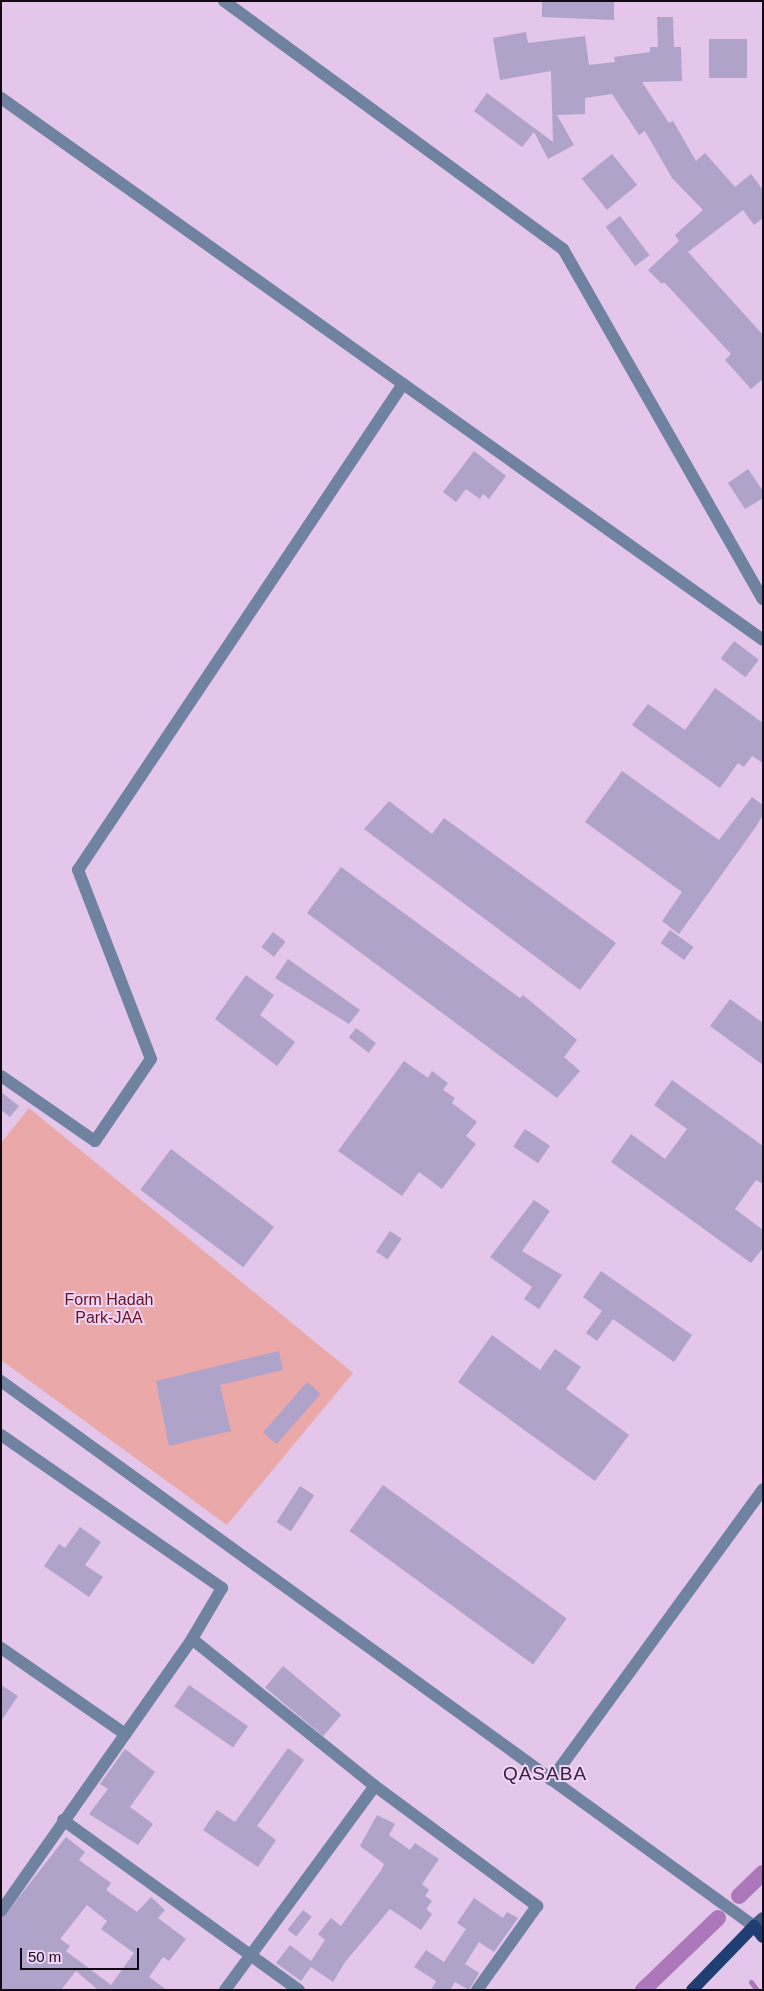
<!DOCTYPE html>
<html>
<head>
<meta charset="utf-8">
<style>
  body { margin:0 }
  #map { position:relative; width:764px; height:1991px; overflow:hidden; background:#e3c6e9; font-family:Helvetica,sans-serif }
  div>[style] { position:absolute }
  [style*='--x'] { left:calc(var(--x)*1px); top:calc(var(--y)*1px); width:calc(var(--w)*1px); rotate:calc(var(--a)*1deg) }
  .green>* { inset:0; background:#eaa9a8 }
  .stream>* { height:5px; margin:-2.5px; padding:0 2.5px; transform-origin:2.5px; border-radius:2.5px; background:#ad78ba }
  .canal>* { height:16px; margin:-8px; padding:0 8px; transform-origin:8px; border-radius:8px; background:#ad78ba }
  .building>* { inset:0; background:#afa3ca; transform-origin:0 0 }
  .street>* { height:12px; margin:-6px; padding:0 6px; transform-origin:6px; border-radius:6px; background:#6f82a0 }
  .secondary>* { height:12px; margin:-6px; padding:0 6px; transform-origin:6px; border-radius:6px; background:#415b85 }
  .primary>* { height:12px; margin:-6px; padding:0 6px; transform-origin:6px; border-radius:6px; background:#1f3e72 }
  span { translate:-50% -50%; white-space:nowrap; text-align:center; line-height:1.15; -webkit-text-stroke:4px #f0d3f7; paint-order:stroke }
  .park-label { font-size:16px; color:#66141e }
  .quarter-label { font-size:19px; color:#39223e; letter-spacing:1px }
  .frame { position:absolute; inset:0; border:2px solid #130915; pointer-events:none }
  .scale { position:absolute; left:20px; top:1948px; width:119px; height:22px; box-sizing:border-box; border:2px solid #130915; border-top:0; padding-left:6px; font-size:15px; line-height:18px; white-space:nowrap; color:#130915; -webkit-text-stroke:4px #f0d3f7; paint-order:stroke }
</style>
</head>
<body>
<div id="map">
  <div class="green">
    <i style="clip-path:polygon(29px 1108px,353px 1373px,227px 1525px,1px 1360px,1px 1143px)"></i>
  </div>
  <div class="stream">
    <i style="--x:751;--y:1982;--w:10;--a:53"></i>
  </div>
  <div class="canal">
    <i style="--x:739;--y:1896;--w:33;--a:-44"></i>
    <i style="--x:643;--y:1990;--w:104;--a:-43.8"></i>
  </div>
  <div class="building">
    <i style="clip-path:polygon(542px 1px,614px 1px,614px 20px,542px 17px)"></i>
    <i style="clip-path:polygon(657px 17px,673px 17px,674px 47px,681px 47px,682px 81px,642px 82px,669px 123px,673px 121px,696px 161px,705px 153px,735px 187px,751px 174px,763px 190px,763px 218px,754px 225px,743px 210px,688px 252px,763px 335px,763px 379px,751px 389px,725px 360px,731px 354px,664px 282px,662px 284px,648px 270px,679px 241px,675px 235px,703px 210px,672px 178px,645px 131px,639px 135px,612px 94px,585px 98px,585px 114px,557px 115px,574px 145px,548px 159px,534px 132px,522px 147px,474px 111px,487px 93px,553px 142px,551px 71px,500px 80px,493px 38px,526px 32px,528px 43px,585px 36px,589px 65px,615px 62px,614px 57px,650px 52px,650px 47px,658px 47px)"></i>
    <i style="left:709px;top:39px;width:38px;height:39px"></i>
    <i style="left:612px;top:154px;width:40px;height:39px;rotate:51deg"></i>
    <i style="left:620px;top:216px;width:49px;height:18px;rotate:53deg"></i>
    <i style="clip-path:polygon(474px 451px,506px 476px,489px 499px,483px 494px,480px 499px,466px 489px,456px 502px,443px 492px)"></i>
    <i style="clip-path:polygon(748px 469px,763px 491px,763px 498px,745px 509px,728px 483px)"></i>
    <i style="left:734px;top:641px;width:31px;height:22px;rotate:37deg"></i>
    <i style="clip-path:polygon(715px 688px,763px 723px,763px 763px,752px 756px,744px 767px,738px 763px,720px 788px,632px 725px,648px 704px,685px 730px)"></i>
    <i style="clip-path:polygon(622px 771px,719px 840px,752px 797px,763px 805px,763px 815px,755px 828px,679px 934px,662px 921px,682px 892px,585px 822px)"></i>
    <i style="clip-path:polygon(389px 801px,432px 834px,444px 818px,616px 943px,580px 990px,364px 829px)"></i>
    <i style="clip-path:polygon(341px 867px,520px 998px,523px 995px,577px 1040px,564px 1057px,580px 1071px,557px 1098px,307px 913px)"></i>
    <i style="left:670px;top:930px;width:29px;height:16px;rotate:36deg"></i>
    <i style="left:273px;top:932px;width:16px;height:19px;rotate:38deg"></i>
    <i style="clip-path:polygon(288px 959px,360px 1010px,349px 1024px,275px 978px)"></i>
    <i style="clip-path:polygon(246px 975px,274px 995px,260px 1015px,295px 1042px,277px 1066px,215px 1019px)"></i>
    <i style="clip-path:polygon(730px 999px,763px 1023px,763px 1065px,710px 1026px)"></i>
    <i style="left:356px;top:1028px;width:25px;height:12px;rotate:37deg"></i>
    <i style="clip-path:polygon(404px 1061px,428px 1078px,432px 1071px,448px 1083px,443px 1090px,455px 1098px,452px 1103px,477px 1122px,466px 1136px,476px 1144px,442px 1189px,419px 1172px,402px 1196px,338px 1151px)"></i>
    <i style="clip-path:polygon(672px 1080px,763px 1146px,763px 1184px,756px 1180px,735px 1209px,763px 1230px,763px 1248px,751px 1263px,611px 1162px,631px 1134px,665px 1159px,687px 1129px,654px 1105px)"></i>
    <i style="clip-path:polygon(1px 1092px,19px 1106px,10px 1117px,1px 1110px)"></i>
    <i style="left:525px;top:1129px;width:30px;height:21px;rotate:34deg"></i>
    <i style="left:171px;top:1149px;width:129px;height:51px;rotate:37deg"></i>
    <i style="clip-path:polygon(534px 1200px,550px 1211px,522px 1251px,562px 1275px,539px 1309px,524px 1299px,532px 1287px,490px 1257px)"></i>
    <i style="left:390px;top:1231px;width:14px;height:25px;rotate:34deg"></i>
    <i style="clip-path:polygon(601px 1271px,692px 1335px,674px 1362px,613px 1319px,597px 1341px,586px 1333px,602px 1311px,583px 1297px)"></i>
    <i style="clip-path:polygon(492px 1335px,540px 1370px,555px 1349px,581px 1367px,566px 1389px,629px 1435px,595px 1481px,458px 1382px)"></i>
    <i style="clip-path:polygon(279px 1351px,283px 1370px,220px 1385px,231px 1431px,169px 1446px,156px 1381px)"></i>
    <i style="left:307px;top:1382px;width:18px;height:67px;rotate:41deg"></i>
    <i style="left:383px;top:1485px;width:227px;height:57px;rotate:36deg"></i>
    <i style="left:300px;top:1486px;width:17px;height:43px;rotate:33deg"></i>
    <i style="clip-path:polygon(80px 1527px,101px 1542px,85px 1565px,103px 1577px,89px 1597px,44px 1566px,59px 1544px,65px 1548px)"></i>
    <i style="left:283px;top:1666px;width:76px;height:28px;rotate:40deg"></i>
    <i style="clip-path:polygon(1px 1685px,18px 1696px,1px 1721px)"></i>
    <i style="left:189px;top:1685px;width:72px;height:26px;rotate:35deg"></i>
    <i style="clip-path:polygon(288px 1748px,304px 1760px,257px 1826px,276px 1840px,258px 1867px,203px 1830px,217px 1810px,235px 1822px)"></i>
    <i style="clip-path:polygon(125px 1749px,155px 1772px,130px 1807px,153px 1824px,138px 1845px,89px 1814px,108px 1789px,100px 1784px)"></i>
    <i style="clip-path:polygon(377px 1815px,395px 1824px,389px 1835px,410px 1850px,415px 1843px,439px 1859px,422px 1884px,429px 1890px,425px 1896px,432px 1901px,426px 1909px,432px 1914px,421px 1930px,390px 1909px,345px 1962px,333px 1982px,311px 1967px,301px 1981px,276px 1963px,290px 1945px,311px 1961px,325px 1940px,318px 1934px,331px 1918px,341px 1926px,382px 1869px,384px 1864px,360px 1846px)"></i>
    <i style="clip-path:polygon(evenodd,66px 1837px,85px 1852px,79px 1860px,111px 1883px,106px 1890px,137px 1912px,151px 1897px,165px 1910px,158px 1918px,186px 1939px,169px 1961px,163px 1957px,149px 1977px,167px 1990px,98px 1990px,76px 1971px,61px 1990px,1px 1990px,1px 1920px,66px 1837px,87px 1905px,107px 1921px,101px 1929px,134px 1953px,111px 1985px,66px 1951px,70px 1946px,60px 1939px,87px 1905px)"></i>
    <i style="clip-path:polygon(474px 1898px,503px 1918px,507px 1912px,518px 1918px,494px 1952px,479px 1942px,465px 1964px,479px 1973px,469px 1990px,455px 1982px,450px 1990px,431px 1990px,436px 1981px,414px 1967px,426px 1950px,444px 1962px,466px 1929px,457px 1923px)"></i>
    <i style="left:303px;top:1910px;width:11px;height:25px;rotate:38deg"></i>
  </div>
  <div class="street">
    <i style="--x:224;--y:1;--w:420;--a:36.2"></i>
    <i style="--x:563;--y:249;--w:403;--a:60.3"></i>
    <i style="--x:1;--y:98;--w:935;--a:35.42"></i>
    <i style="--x:1;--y:1076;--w:114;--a:34.7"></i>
    <i style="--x:95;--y:1141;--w:99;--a:-55.7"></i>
    <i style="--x:151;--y:1059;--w:203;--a:-111.1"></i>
    <i style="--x:78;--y:870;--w:585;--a:-56.23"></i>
    <i style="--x:1;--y:1381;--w:930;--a:35.9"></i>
    <i style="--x:1;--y:1435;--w:269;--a:34.7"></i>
    <i style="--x:222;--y:1588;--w:59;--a:120.5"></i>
    <i style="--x:192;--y:1639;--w:235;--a:38.8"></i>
    <i style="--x:375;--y:1786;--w:202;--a:36.5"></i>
    <i style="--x:537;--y:1906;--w:103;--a:125.5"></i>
    <i style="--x:1;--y:1648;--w:151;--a:34.7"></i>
    <i style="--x:551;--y:1780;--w:360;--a:-53.9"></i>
    <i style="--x:63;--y:1820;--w:291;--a:35.8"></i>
    <i style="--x:1;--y:1911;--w:332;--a:-54.9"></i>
    <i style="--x:225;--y:1990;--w:253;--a:-53.7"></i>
  </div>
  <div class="secondary">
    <i style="--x:754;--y:1926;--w:12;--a:-42"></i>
  </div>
  <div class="primary">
    <i style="--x:692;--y:1990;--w:89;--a:-45.9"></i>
    <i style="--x:754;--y:1926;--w:14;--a:51"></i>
  </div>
  <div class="park-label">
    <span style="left:109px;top:1309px">Form Hadah<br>Park-JAA</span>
  </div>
  <div class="quarter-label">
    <span style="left:545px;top:1774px">QASABA</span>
  </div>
  <div class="frame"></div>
  <div class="scale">50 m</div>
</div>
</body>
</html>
